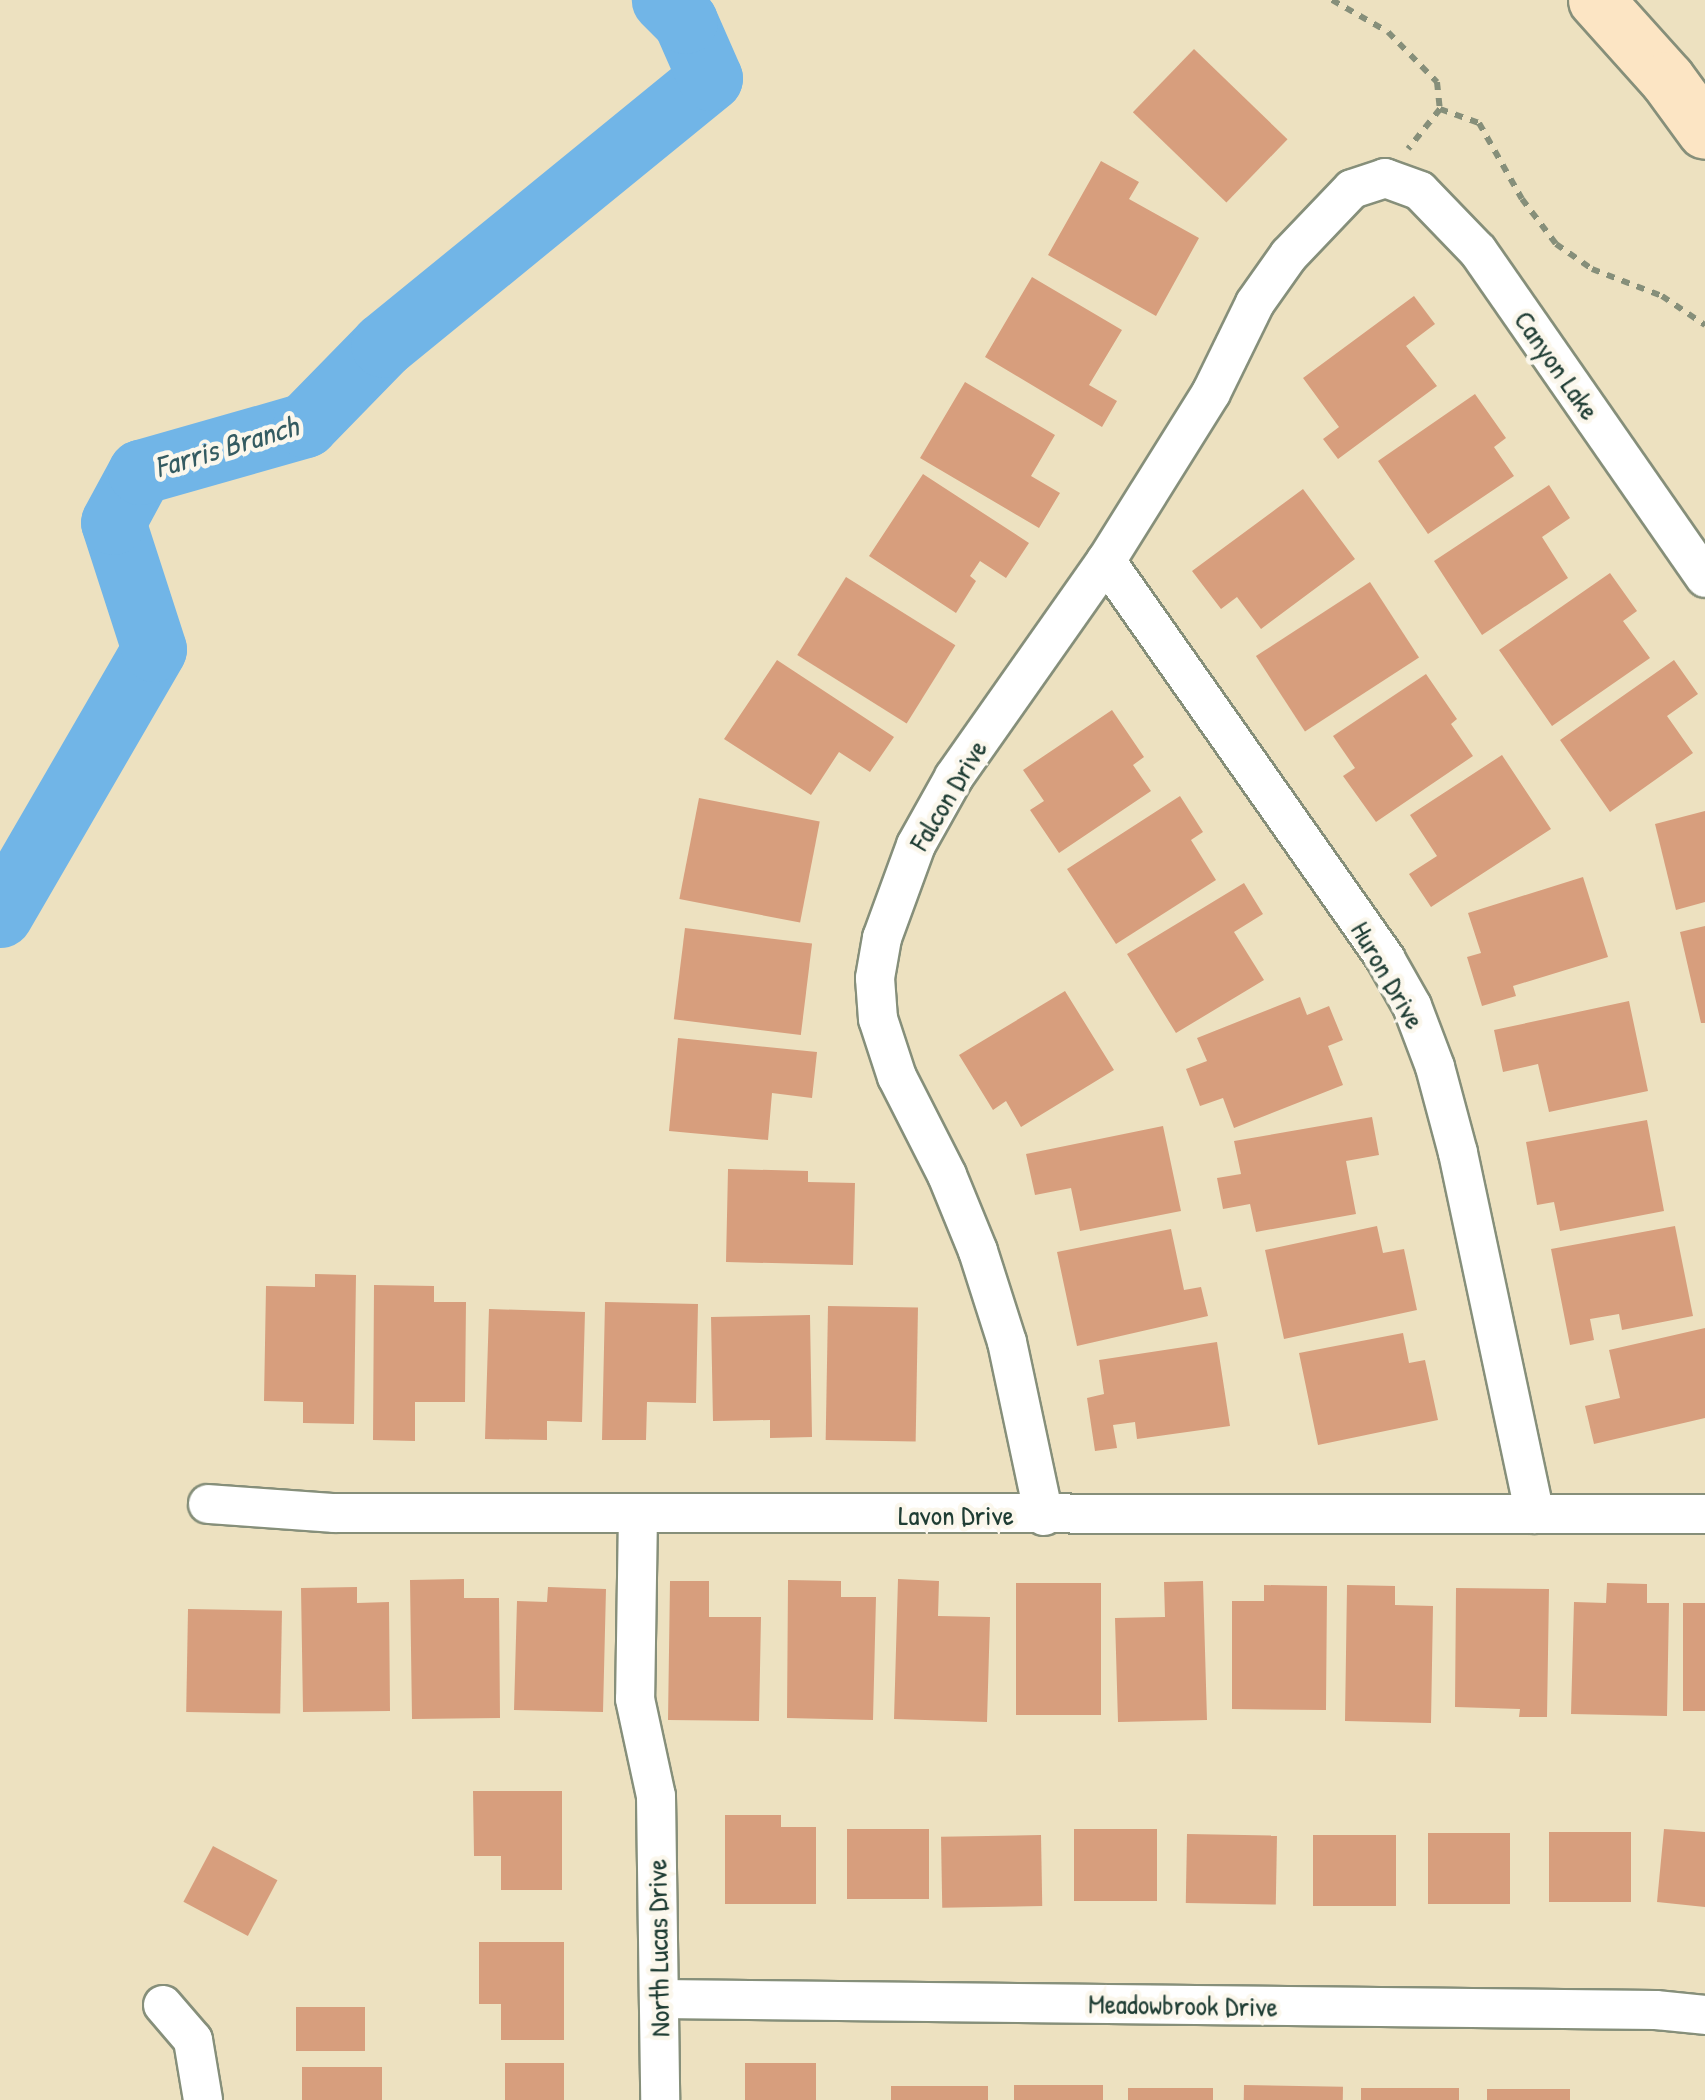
<!DOCTYPE html>
<html>
<head>
<meta charset="utf-8">
<style>
  body { margin:0 }
  #map { position:relative; width:1705px; height:2100px; overflow:hidden; background:#ede1c0; font-family:"Patrick Hand",sans-serif }
  div>[style] { position:absolute }
  [style*='--x'] { left:calc(var(--x)*1px); top:calc(var(--y)*1px); width:calc(var(--w)*1px); rotate:calc(var(--a)*1deg) }
  .river>* { height:65px; margin:-32.5px; padding:0 32.5px; transform-origin:32.5px; border-radius:32.5px; background:#71b5e7 }
  .building>* { inset:0; background:#d79e7d; transform-origin:0 0 }
  .path>* { height:6px; margin-top:-3px; transform-origin:0; background:repeating-linear-gradient(90deg,#868f7a 0 8px,transparent 0 16px) }
  .roads { filter:drop-shadow(2px 0 #868f7a) drop-shadow(-2px 0 #868f7a) drop-shadow(0 2px #868f7a) drop-shadow(0 -2px #868f7a) }
  .minor>* { height:38px; margin:-19px; padding:0 19px; transform-origin:19px; border-radius:19px; background:#fff }
  .secondary>* { height:55px; margin:-27.5px; padding:0 27.5px; transform-origin:27.5px; border-radius:27.5px; background:#fce5c4 }
  span { translate:-50% -50%; white-space:nowrap; text-align:center; line-height:1.15; -webkit-text-stroke:9px #fbf7ec; paint-order:stroke }
  .street-label { font-size:28px; color:#1f3d34 }
  .water-label { font-size:30px; color:#345b61; font-style:italic }
</style>
</head>
<body>
<div id="map">
  <div class="river">
    <i style="--x:0;--y:915;--w:307;--a:-59.9"></i>
    <i style="--x:154;--y:649;--w:133;--a:-107.9"></i>
    <i style="--x:113;--y:522;--w:57;--a:-61.6"></i>
    <i style="--x:140;--y:472;--w:172;--a:-15.9"></i>
    <i style="--x:305;--y:425;--w:112;--a:-45.7"></i>
    <i style="--x:383;--y:345;--w:422;--a:-39.2"></i>
    <i style="--x:710;--y:78;--w:62;--a:-113.7"></i>
    <i style="--x:685;--y:21;--w:30;--a:-135"></i>
  </div>
  <div class="building">
    <i style="left:1194px;top:49px;width:130px;height:88px;rotate:44deg"></i>
    <i style="clip-path:polygon(1101px 161px,1139px 182px,1129px 199px,1199px 238px,1156px 316px,1048px 255px)"></i>
    <i style="clip-path:polygon(1032px 277px,1122px 330px,1089px 385px,1117px 401px,1102px 427px,985px 357px)"></i>
    <i style="clip-path:polygon(1414px 296px,1435px 324px,1406px 346px,1437px 386px,1338px 459px,1323px 439px,1339px 427px,1303px 378px)"></i>
    <i style="clip-path:polygon(965px 382px,1055px 435px,1031px 476px,1060px 493px,1039px 528px,920px 458px)"></i>
    <i style="clip-path:polygon(1475px 394px,1506px 438px,1494px 447px,1514px 476px,1428px 534px,1378px 461px)"></i>
    <i style="clip-path:polygon(923px 474px,1029px 543px,1006px 578px,980px 561px,970px 576px,976px 581px,956px 613px,869px 556px)"></i>
    <i style="clip-path:polygon(1549px 485px,1570px 518px,1542px 537px,1568px 578px,1482px 635px,1434px 561px)"></i>
    <i style="clip-path:polygon(1303px 489px,1355px 559px,1261px 629px,1237px 597px,1221px 609px,1192px 571px)"></i>
    <i style="clip-path:polygon(1610px 573px,1637px 611px,1623px 621px,1650px 658px,1552px 726px,1499px 650px)"></i>
    <i style="left:846px;top:577px;width:129px;height:92px;rotate:32deg"></i>
    <i style="left:1370px;top:582px;width:90px;height:136px;rotate:57deg"></i>
    <i style="clip-path:polygon(777px 660px,894px 737px,870px 772px,839px 752px,811px 795px,724px 739px)"></i>
    <i style="clip-path:polygon(1674px 660px,1698px 694px,1667px 716px,1693px 753px,1610px 812px,1560px 740px)"></i>
    <i style="clip-path:polygon(1426px 674px,1457px 719px,1451px 724px,1473px 756px,1376px 822px,1343px 776px,1355px 768px,1333px 736px)"></i>
    <i style="clip-path:polygon(1112px 710px,1144px 757px,1133px 765px,1151px 791px,1059px 853px,1030px 810px,1044px 801px,1023px 770px)"></i>
    <i style="clip-path:polygon(1502px 755px,1551px 829px,1431px 907px,1409px 874px,1437px 856px,1410px 815px)"></i>
    <i style="clip-path:polygon(1180px 796px,1203px 832px,1191px 840px,1216px 880px,1116px 944px,1067px 869px)"></i>
    <i style="left:699px;top:798px;width:123px;height:103px;rotate:11deg"></i>
    <i style="clip-path:polygon(1705px 811px,1705px 902px,1676px 910px,1655px 824px)"></i>
    <i style="clip-path:polygon(1583px 877px,1608px 957px,1513px 986px,1516px 996px,1482px 1006px,1467px 957px,1481px 953px,1468px 913px)"></i>
    <i style="clip-path:polygon(1244px 883px,1263px 914px,1234px 932px,1264px 980px,1176px 1033px,1127px 954px)"></i>
    <i style="clip-path:polygon(1705px 926px,1705px 1023px,1701px 1023px,1680px 932px)"></i>
    <i style="left:685px;top:928px;width:128px;height:92px;rotate:7deg"></i>
    <i style="clip-path:polygon(1065px 991px,1114px 1070px,1021px 1127px,1006px 1101px,993px 1110px,959px 1055px)"></i>
    <i style="clip-path:polygon(1300px 997px,1307px 1015px,1329px 1006px,1343px 1040px,1328px 1046px,1343px 1085px,1234px 1128px,1223px 1098px,1200px 1106px,1186px 1069px,1207px 1061px,1197px 1038px)"></i>
    <i style="clip-path:polygon(1629px 1001px,1648px 1091px,1549px 1112px,1538px 1064px,1503px 1072px,1494px 1030px)"></i>
    <i style="clip-path:polygon(678px 1038px,817px 1052px,812px 1098px,772px 1093px,768px 1140px,669px 1131px)"></i>
    <i style="clip-path:polygon(1372px 1117px,1379px 1155px,1346px 1161px,1356px 1214px,1256px 1232px,1250px 1204px,1223px 1209px,1217px 1178px,1241px 1174px,1234px 1141px)"></i>
    <i style="clip-path:polygon(1647px 1120px,1664px 1211px,1560px 1231px,1554px 1202px,1537px 1205px,1526px 1142px)"></i>
    <i style="clip-path:polygon(1163px 1126px,1181px 1211px,1080px 1231px,1071px 1188px,1035px 1195px,1026px 1154px)"></i>
    <i style="clip-path:polygon(728px 1169px,808px 1171px,808px 1182px,855px 1183px,853px 1265px,726px 1262px)"></i>
    <i style="clip-path:polygon(1377px 1226px,1383px 1253px,1404px 1249px,1417px 1310px,1284px 1339px,1265px 1250px)"></i>
    <i style="clip-path:polygon(1675px 1226px,1693px 1316px,1622px 1330px,1619px 1314px,1590px 1319px,1594px 1340px,1570px 1345px,1551px 1249px)"></i>
    <i style="clip-path:polygon(1171px 1229px,1184px 1290px,1201px 1287px,1208px 1316px,1077px 1346px,1057px 1252px)"></i>
    <i style="clip-path:polygon(315px 1274px,356px 1275px,354px 1424px,303px 1423px,303px 1402px,264px 1401px,266px 1286px,315px 1287px)"></i>
    <i style="clip-path:polygon(374px 1285px,434px 1286px,434px 1302px,466px 1302px,465px 1402px,415px 1402px,415px 1441px,373px 1440px)"></i>
    <i style="clip-path:polygon(605px 1302px,698px 1304px,696px 1403px,647px 1402px,646px 1440px,602px 1440px)"></i>
    <i style="left:828px;top:1306px;width:90px;height:134px;rotate:1deg"></i>
    <i style="clip-path:polygon(489px 1309px,585px 1312px,582px 1422px,547px 1421px,547px 1440px,485px 1439px)"></i>
    <i style="clip-path:polygon(810px 1315px,812px 1437px,770px 1438px,770px 1420px,713px 1421px,711px 1317px)"></i>
    <i style="clip-path:polygon(1705px 1328px,1705px 1418px,1594px 1444px,1585px 1406px,1620px 1398px,1609px 1350px)"></i>
    <i style="clip-path:polygon(1403px 1333px,1409px 1363px,1425px 1360px,1438px 1420px,1318px 1445px,1299px 1353px)"></i>
    <i style="clip-path:polygon(1217px 1342px,1230px 1426px,1137px 1439px,1135px 1422px,1113px 1425px,1117px 1448px,1095px 1451px,1087px 1398px,1104px 1394px,1099px 1360px)"></i>
    <i style="clip-path:polygon(464px 1579px,464px 1598px,499px 1598px,500px 1718px,412px 1719px,410px 1580px)"></i>
    <i style="clip-path:polygon(898px 1579px,939px 1581px,938px 1616px,990px 1617px,987px 1722px,894px 1719px)"></i>
    <i style="clip-path:polygon(788px 1580px,841px 1581px,841px 1597px,876px 1597px,873px 1720px,787px 1718px)"></i>
    <i style="clip-path:polygon(670px 1581px,709px 1581px,709px 1617px,761px 1617px,759px 1721px,668px 1720px)"></i>
    <i style="clip-path:polygon(1203px 1581px,1207px 1720px,1118px 1722px,1115px 1618px,1165px 1617px,1164px 1582px)"></i>
    <i style="left:1016px;top:1583px;width:85px;height:132px"></i>
    <i style="clip-path:polygon(1607px 1583px,1647px 1584px,1647px 1603px,1669px 1603px,1667px 1716px,1571px 1714px,1574px 1602px,1606px 1603px)"></i>
    <i style="clip-path:polygon(1264px 1585px,1327px 1586px,1326px 1710px,1232px 1709px,1232px 1601px,1264px 1601px)"></i>
    <i style="clip-path:polygon(1347px 1585px,1395px 1586px,1395px 1605px,1433px 1606px,1431px 1723px,1345px 1721px)"></i>
    <i style="clip-path:polygon(357px 1587px,357px 1603px,389px 1602px,390px 1711px,303px 1712px,301px 1588px)"></i>
    <i style="clip-path:polygon(548px 1587px,606px 1589px,603px 1712px,514px 1710px,517px 1601px,547px 1602px)"></i>
    <i style="clip-path:polygon(1456px 1588px,1549px 1589px,1547px 1717px,1519px 1717px,1520px 1709px,1455px 1707px)"></i>
    <i style="left:1705px;top:1603px;width:108px;height:22px;rotate:90deg"></i>
    <i style="left:188px;top:1609px;width:94px;height:103px;rotate:1deg"></i>
    <i style="clip-path:polygon(473px 1791px,562px 1791px,562px 1890px,501px 1890px,501px 1856px,474px 1856px)"></i>
    <i style="clip-path:polygon(725px 1815px,781px 1815px,781px 1827px,816px 1827px,816px 1904px,725px 1904px)"></i>
    <i style="left:847px;top:1829px;width:82px;height:70px"></i>
    <i style="left:1074px;top:1829px;width:83px;height:72px"></i>
    <i style="clip-path:polygon(1664px 1829px,1705px 1832px,1705px 1907px,1657px 1902px)"></i>
    <i style="left:1549px;top:1832px;width:82px;height:70px"></i>
    <i style="left:1428px;top:1833px;width:82px;height:71px"></i>
    <i style="left:1187px;top:1834px;width:90px;height:69px;rotate:1deg"></i>
    <i style="left:1041px;top:1835px;width:71px;height:100px;rotate:89deg"></i>
    <i style="left:1313px;top:1835px;width:83px;height:71px"></i>
    <i style="left:213px;top:1846px;width:73px;height:63px;rotate:28deg"></i>
    <i style="clip-path:polygon(479px 1942px,564px 1942px,564px 2040px,501px 2040px,501px 2004px,479px 2004px)"></i>
    <i style="left:296px;top:2007px;width:69px;height:44px"></i>
    <i style="left:505px;top:2063px;width:59px;height:37px"></i>
    <i style="left:745px;top:2063px;width:71px;height:37px"></i>
    <i style="left:302px;top:2067px;width:80px;height:33px"></i>
    <i style="left:1014px;top:2085px;width:89px;height:15px"></i>
    <i style="left:1244px;top:2085px;width:99px;height:15px;rotate:1deg"></i>
    <i style="left:891px;top:2086px;width:97px;height:14px"></i>
    <i style="left:1128px;top:2088px;width:85px;height:12px"></i>
    <i style="left:1361px;top:2088px;width:98px;height:12px"></i>
    <i style="left:1487px;top:2089px;width:83px;height:11px"></i>
  </div>
  <div class="path">
    <i style="--x:1332;--y:0;--w:64;--a:29.7"></i>
    <i style="--x:1388;--y:32;--w:70;--a:45.6"></i>
    <i style="--x:1437;--y:82;--w:27;--a:84"></i>
    <i style="--x:1440;--y:109;--w:51;--a:128.7"></i>
    <i style="--x:1440;--y:109;--w:41;--a:19.7"></i>
    <i style="--x:1479;--y:123;--w:87;--a:60.5"></i>
    <i style="--x:1522;--y:199;--w:56;--a:52.9"></i>
    <i style="--x:1556;--y:244;--w:44;--a:34.8"></i>
    <i style="--x:1592;--y:269;--w:75;--a:21.1"></i>
    <i style="--x:1662;--y:296;--w:52;--a:34"></i>
  </div>
  <div class="roads">
    <div class="minor">
      <i style="--x:1106;--y:561;--w:487;--a:54.9"></i>
      <i style="--x:1386;--y:960;--w:53;--a:60.5"></i>
      <i style="--x:1412;--y:1006;--w:65;--a:69.3"></i>
      <i style="--x:1435;--y:1067;--w:89;--a:75"></i>
      <i style="--x:1458;--y:1153;--w:369;--a:78"></i>
      <i style="--x:208;--y:1504;--w:126;--a:4.1"></i>
      <i style="--x:334;--y:1513;--w:1371;--a:0.04"></i>
      <i style="--x:638;--y:1514;--w:185;--a:90.9"></i>
      <i style="--x:635;--y:1699;--w:99;--a:77.8"></i>
      <i style="--x:656;--y:1796;--w:304;--a:89.2"></i>
      <i style="--x:1044;--y:1516;--w:178;--a:-102"></i>
      <i style="--x:1007;--y:1342;--w:96;--a:-107.7"></i>
      <i style="--x:978;--y:1251;--w:82;--a:-112.2"></i>
      <i style="--x:947;--y:1175;--w:110;--a:-117"></i>
      <i style="--x:897;--y:1077;--w:61;--a:-108.1"></i>
      <i style="--x:878;--y:1019;--w:41;--a:-94.2"></i>
      <i style="--x:875;--y:978;--w:41;--a:-80.1"></i>
      <i style="--x:882;--y:938;--w:99;--a:-69.9"></i>
      <i style="--x:916;--y:845;--w:78;--a:-60.8"></i>
      <i style="--x:954;--y:777;--w:264;--a:-54.9"></i>
      <i style="--x:1106;--y:561;--w:198;--a:-58"></i>
      <i style="--x:1211;--y:393;--w:100;--a:-63.9"></i>
      <i style="--x:1255;--y:303;--w:59;--a:-54.7"></i>
      <i style="--x:1289;--y:255;--w:91;--a:-46.3"></i>
      <i style="--x:1352;--y:189;--w:35;--a:-18"></i>
      <i style="--x:1385;--y:178;--w:37;--a:20"></i>
      <i style="--x:1420;--y:191;--w:83;--a:46"></i>
      <i style="--x:1478;--y:251;--w:398;--a:55.2"></i>
      <i style="--x:660;--y:1999;--w:996;--a:0.63"></i>
      <i style="--x:1656;--y:2010;--w:49;--a:5.8"></i>
      <i style="--x:163;--y:2005;--w:46;--a:49.4"></i>
      <i style="--x:193;--y:2040;--w:61;--a:80.5"></i>
    </div>
    <div class="secondary">
      <i style="--x:1596;--y:0;--w:106;--a:48.1"></i>
      <i style="--x:1667;--y:79;--w:64;--a:53.8"></i>
    </div>
  </div>
  <div class="street-label">
    <span style="left:1557px;top:365px;rotate:55deg">Canyon Lake</span>
    <span style="left:948px;top:795px;rotate:-59deg">Falcon Drive</span>
    <span style="left:1388px;top:975px;rotate:60deg">Huron Drive</span>
    <span style="left:956px;top:1515px">Lavon Drive</span>
    <span style="left:658px;top:1948px;rotate:-91deg">North Lucas Drive</span>
    <span style="left:1183px;top:2005px;rotate:1deg">Meadowbrook Drive</span>
  </div>
  <div class="water-label">
    <span style="left:226px;top:446px;rotate:-17deg">Farris Branch</span>
  </div>
</div>
</body>
</html>
